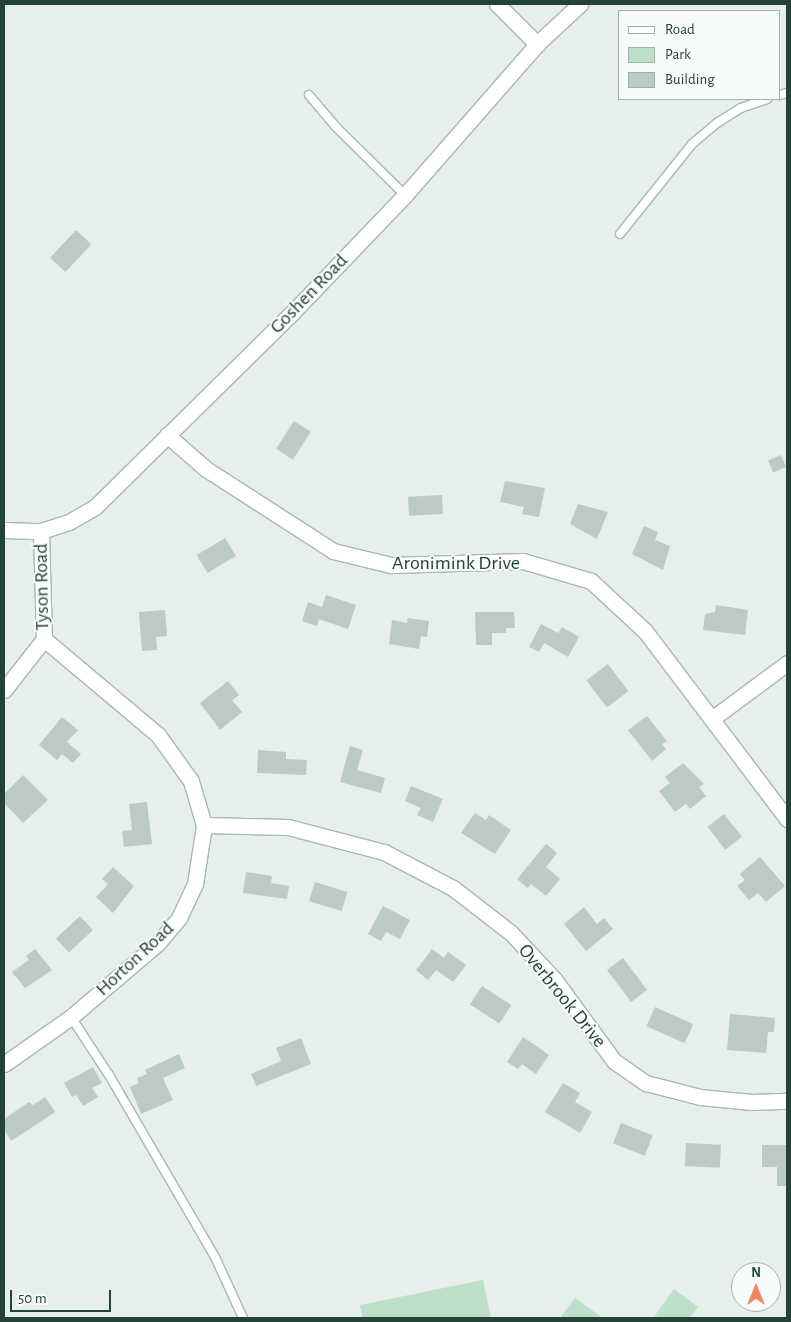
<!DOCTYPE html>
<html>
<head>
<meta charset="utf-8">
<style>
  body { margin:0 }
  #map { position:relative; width:791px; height:1322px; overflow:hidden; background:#e6efeb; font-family:"Alegreya Sans",sans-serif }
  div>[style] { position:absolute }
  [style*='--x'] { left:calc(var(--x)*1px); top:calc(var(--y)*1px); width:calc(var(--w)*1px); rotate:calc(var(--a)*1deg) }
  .green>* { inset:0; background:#bfe0c8 }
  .building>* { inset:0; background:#bbcac4; transform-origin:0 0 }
  .roads { filter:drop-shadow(1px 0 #a8b8b2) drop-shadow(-1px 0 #a8b8b2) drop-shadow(0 1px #a8b8b2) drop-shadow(0 -1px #a8b8b2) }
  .lane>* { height:8px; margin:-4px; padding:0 4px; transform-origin:4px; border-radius:4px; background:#fff }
  .street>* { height:15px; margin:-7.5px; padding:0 7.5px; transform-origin:7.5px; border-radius:7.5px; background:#fff }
  .secondary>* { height:15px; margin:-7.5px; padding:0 7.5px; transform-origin:7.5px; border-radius:7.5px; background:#fff }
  span { translate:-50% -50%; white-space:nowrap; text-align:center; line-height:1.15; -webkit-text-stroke:4px #f7fbf9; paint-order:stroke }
  .street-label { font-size:20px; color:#24423a }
  .frame { position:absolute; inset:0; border:5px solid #24423a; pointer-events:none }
  .legend { position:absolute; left:618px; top:10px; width:162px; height:90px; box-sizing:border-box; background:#f7fbf9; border:1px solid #a3b1ad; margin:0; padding:6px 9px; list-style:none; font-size:15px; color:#24423a }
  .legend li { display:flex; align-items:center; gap:10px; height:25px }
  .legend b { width:25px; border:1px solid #a3b1ad }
  .north { position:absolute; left:731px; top:1262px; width:50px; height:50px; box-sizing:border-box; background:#f7fbf9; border:1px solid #a3b1ad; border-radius:50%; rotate:0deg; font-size:14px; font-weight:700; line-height:20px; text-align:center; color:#24423a }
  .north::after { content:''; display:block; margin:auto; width:18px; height:22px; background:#f4845f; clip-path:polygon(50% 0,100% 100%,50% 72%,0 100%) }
  .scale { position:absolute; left:10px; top:1290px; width:101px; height:22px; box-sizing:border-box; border:2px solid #24423a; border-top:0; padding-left:6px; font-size:15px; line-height:18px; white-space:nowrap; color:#24423a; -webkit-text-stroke:4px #f7fbf9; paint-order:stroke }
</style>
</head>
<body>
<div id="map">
  <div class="green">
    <i style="clip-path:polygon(483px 1280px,491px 1318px,362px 1318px,360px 1305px)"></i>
    <i style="clip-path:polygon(674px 1289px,698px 1307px,689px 1318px,653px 1318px)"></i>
    <i style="clip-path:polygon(575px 1298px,603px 1318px,560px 1318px)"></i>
  </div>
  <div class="building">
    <i style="left:76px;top:230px;width:21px;height:38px;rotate:43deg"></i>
    <i style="left:294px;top:421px;width:20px;height:33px;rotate:33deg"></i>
    <i style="left:781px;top:455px;width:13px;height:14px;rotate:67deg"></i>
    <i style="clip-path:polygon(505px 481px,545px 488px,539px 517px,522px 514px,524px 507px,500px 502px)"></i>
    <i style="left:442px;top:495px;width:19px;height:34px;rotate:87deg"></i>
    <i style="clip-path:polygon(578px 504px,608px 512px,597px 539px,570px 524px)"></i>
    <i style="clip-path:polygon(644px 526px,658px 532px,655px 540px,670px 546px,663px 570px,632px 554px)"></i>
    <i style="left:225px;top:538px;width:21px;height:33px;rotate:59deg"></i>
    <i style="clip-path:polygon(326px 595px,356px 605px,348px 629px,319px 619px,317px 626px,302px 621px,308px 602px,322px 607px)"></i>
    <i style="clip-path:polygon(716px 605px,748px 610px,745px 635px,703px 630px,705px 614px,715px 612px)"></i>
    <i style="clip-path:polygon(165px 610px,167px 636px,156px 637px,157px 650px,142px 651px,139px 612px)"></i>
    <i style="clip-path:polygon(475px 612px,514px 612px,515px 628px,506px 628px,506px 633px,492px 633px,492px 645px,476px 645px)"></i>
    <i style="clip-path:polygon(408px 618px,429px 621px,427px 637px,421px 636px,419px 649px,389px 644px,392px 620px,407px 623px)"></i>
    <i style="clip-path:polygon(541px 624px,558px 633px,562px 627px,579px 637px,568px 657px,544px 643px,539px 652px,529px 647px)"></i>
    <i style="left:608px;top:664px;width:34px;height:27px;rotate:53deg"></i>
    <i style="clip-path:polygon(228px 681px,239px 695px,232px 700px,242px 712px,220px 730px,200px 703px)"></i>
    <i style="clip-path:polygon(647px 716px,667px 741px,662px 744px,666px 749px,652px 761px,628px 730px)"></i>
    <i style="clip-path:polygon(62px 717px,78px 730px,67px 742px,81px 754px,73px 763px,62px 754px,57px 760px,39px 745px)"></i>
    <i style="clip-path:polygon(350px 746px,363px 750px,357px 770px,385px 778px,381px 793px,340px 782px)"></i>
    <i style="clip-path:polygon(258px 750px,286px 752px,286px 759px,307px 760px,306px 775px,257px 773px)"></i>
    <i style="clip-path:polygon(683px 763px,704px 784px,699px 787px,706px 796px,690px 809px,686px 804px,675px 812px,659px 791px,670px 783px,665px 777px)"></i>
    <i style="clip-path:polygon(23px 775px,48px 800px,23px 823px,4px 803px,4px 794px)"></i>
    <i style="clip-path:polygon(411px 786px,443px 799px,433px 822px,417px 815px,421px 808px,405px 801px)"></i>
    <i style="clip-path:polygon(147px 802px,152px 844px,124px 847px,122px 831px,132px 830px,129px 804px)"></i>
    <i style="clip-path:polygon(475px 813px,486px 820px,489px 815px,511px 830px,495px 854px,461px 833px)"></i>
    <i style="left:724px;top:814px;width:29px;height:21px;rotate:52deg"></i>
    <i style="clip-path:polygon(546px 844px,557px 853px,546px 867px,560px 879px,546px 896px,531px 884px,528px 888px,517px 879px)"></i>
    <i style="clip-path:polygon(760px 857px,785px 886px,766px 902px,758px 893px,749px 900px,737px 886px,745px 880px,740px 874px)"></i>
    <i style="clip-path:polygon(113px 867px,134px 886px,113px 913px,96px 897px,108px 884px,102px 879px)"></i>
    <i style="clip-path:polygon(246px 872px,272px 876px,271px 883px,289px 886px,287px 899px,243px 893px)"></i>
    <i style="left:315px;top:882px;width:34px;height:20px;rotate:17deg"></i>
    <i style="clip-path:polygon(383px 906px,410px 920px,400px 939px,386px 932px,381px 941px,368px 934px)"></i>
    <i style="clip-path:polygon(584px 907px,597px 924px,604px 918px,613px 929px,586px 951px,564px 924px)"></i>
    <i style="left:80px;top:916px;width:19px;height:33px;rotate:47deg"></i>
    <i style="clip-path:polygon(35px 949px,52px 970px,25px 988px,12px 972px,29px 960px,26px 956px)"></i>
    <i style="clip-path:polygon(432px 949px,444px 958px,448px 952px,466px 965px,453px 982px,436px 970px,428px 980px,416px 970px)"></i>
    <i style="left:623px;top:958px;width:40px;height:20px;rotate:53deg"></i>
    <i style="left:482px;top:986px;width:35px;height:22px;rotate:33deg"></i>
    <i style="left:655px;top:1007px;width:42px;height:21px;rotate:24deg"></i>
    <i style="clip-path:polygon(730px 1014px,775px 1018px,774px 1032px,768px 1032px,766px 1053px,727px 1050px)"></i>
    <i style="clip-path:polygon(523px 1037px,549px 1055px,536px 1074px,522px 1064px,518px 1069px,507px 1062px)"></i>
    <i style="clip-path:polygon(301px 1038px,311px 1064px,256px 1086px,251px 1074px,281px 1061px,276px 1048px)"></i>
    <i style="clip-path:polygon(179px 1054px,185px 1068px,163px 1078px,173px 1100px,141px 1114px,130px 1087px,139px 1083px,137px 1078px,147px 1074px,145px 1070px)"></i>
    <i style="clip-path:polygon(93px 1067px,102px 1083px,92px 1088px,98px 1097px,83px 1106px,76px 1095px,72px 1097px,64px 1083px)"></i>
    <i style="clip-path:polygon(563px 1083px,580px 1093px,575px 1102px,592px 1112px,580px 1133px,545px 1112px)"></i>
    <i style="clip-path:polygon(45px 1097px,55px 1112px,11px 1141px,4px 1129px,4px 1119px,29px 1102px,33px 1105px)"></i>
    <i style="left:621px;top:1123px;width:34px;height:22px;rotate:21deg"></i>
    <i style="left:686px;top:1143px;width:35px;height:23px;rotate:3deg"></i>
    <i style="clip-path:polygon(762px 1145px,787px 1145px,787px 1186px,777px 1186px,777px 1167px,762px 1167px)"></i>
  </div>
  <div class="roads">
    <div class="lane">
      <i style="--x:309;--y:95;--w:42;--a:49.8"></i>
      <i style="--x:336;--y:127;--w:97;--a:44.6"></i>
      <i style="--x:780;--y:95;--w:7;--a:-16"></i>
      <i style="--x:620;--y:234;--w:115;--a:-51.3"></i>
      <i style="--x:692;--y:144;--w:33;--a:-40"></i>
      <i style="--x:717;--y:123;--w:28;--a:-32"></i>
      <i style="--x:741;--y:108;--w:28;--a:-19"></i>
      <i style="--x:71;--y:1017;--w:69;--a:56.8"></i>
      <i style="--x:109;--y:1075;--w:211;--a:59.8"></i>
      <i style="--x:215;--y:1257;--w:67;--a:65.3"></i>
    </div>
    <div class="street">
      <i style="--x:497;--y:4;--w:57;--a:45"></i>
      <i style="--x:167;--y:435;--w:52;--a:41.1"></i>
      <i style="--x:206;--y:469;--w:151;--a:32.8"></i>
      <i style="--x:333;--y:551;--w:60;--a:13.6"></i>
      <i style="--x:391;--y:565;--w:132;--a:-1.7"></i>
      <i style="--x:523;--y:561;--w:71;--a:16.4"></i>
      <i style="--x:591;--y:581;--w:74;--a:42.8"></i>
      <i style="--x:645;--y:631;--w:236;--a:52.9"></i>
      <i style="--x:4;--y:690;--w:65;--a:-51.9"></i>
      <i style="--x:44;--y:639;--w:108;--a:-91.6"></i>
      <i style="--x:713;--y:718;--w:92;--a:-36.6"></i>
      <i style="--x:204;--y:825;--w:84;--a:1.4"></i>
      <i style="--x:288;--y:827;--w:99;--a:14.6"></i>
      <i style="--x:384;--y:852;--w:78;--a:27.6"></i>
      <i style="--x:453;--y:888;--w:73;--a:37.8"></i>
      <i style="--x:511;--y:933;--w:63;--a:46.9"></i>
      <i style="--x:554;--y:979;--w:102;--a:53.8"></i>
      <i style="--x:614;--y:1061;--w:39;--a:35"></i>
      <i style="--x:646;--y:1083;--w:56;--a:14.5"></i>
      <i style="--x:700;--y:1097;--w:52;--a:5.5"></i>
      <i style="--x:752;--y:1102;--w:35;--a:-2"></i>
      <i style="--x:4;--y:1064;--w:82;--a:-35"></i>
      <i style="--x:71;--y:1017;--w:114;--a:-40.4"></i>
      <i style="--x:158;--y:943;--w:33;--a:-50"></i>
      <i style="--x:179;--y:918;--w:38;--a:-65"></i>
      <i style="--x:195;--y:884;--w:60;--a:-81.3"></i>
      <i style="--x:204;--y:825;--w:46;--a:-106.5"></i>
      <i style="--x:191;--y:781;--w:57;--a:-125.7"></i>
      <i style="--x:158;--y:735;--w:149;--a:-139.9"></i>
    </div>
    <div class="secondary">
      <i style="--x:4;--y:530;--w:37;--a:2"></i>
      <i style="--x:41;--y:531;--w:29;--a:-18"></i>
      <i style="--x:69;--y:522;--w:30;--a:-30"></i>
      <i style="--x:95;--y:507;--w:274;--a:-44.6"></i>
      <i style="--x:290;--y:315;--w:166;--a:-46.2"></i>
      <i style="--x:405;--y:195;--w:201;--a:-48.8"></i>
      <i style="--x:537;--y:44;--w:59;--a:-42.9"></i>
    </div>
  </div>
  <div class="street-label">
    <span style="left:309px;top:294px;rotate:-46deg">Goshen Road</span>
    <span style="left:456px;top:563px">Aronimink Drive</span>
    <span style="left:42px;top:587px;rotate:-91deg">Tyson Road</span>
    <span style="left:135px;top:959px;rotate:-43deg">Horton Road</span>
    <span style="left:562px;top:996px;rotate:51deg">Overbrook Drive</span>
  </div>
  <div class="frame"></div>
  <ul class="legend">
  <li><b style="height:6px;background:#fff"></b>Road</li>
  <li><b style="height:14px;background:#bfe0c8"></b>Park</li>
  <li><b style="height:14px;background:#bbcac4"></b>Building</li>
  </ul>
  <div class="north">N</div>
  <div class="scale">50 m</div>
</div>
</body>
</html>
